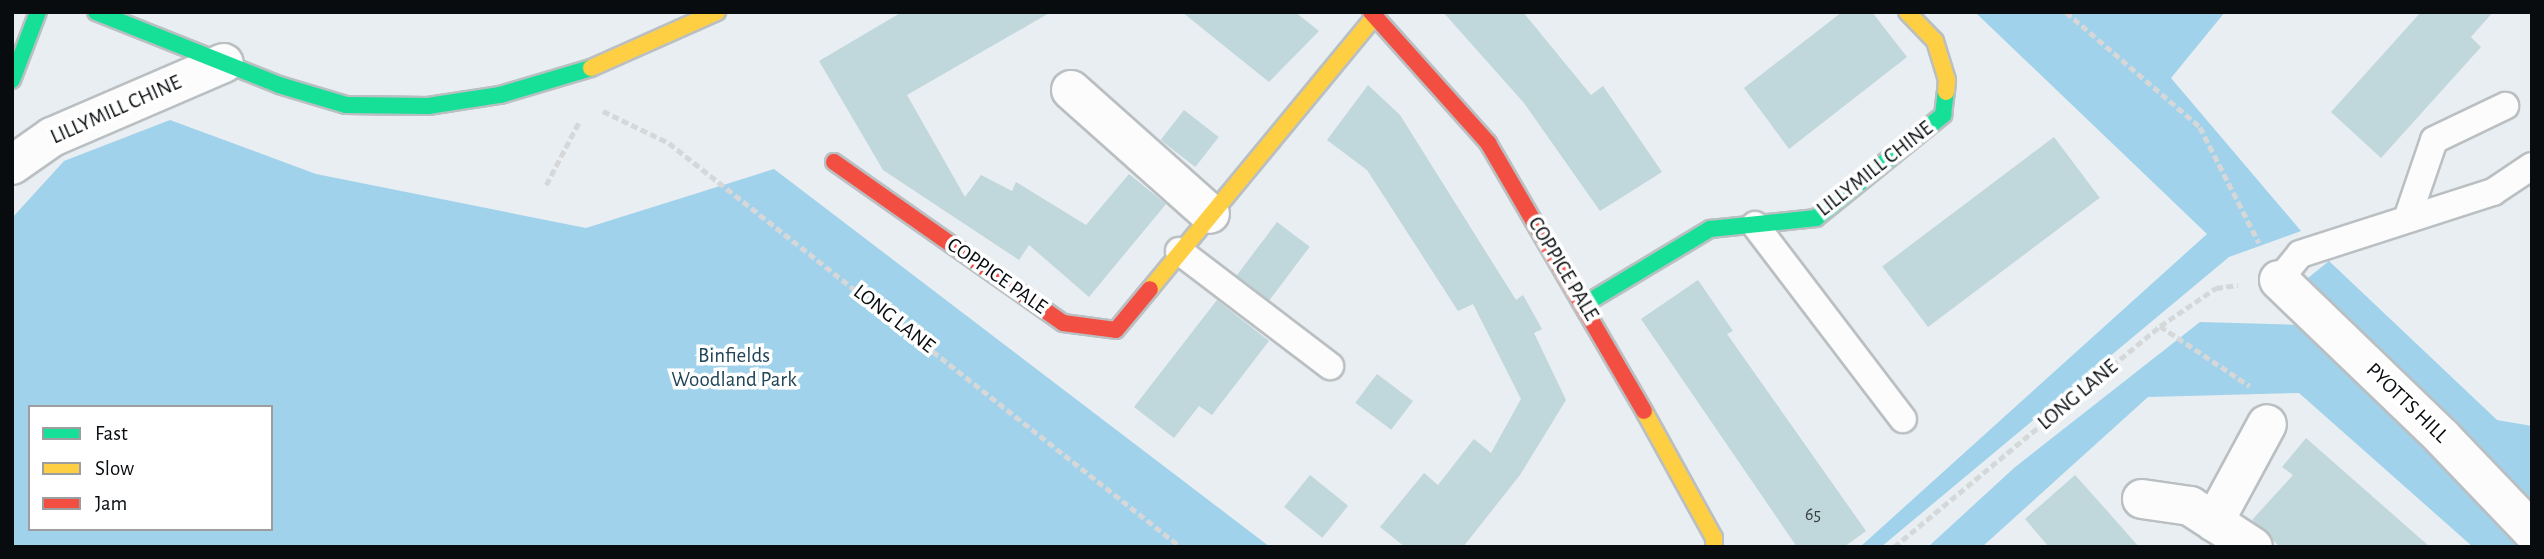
<!DOCTYPE html>
<html>
<head>
<meta charset="utf-8">
<style>
  body { margin:0 }
  #map { position:relative; width:2544px; height:559px; overflow:hidden; background:#e8eef1; font-family:"Alegreya Sans",sans-serif }
  div>[style] { position:absolute }
  [style*='--x'] { left:calc(var(--x)*1px); top:calc(var(--y)*1px); width:calc(var(--w)*1px); rotate:calc(var(--a)*1deg) }
  .forest>* { inset:0; background:#a0d2eb }
  .building>* { inset:0; background:#c0d7dc; transform-origin:0 0 }
  .path>* { height:4.5px; margin-top:-2.25px; transform-origin:0; background:repeating-linear-gradient(90deg,#d5d7d8 0 7px,transparent 0 10.5px) }
  .roads { filter:drop-shadow(2px 0 #babfc2) drop-shadow(-2px 0 #babfc2) drop-shadow(0 2px #babfc2) drop-shadow(0 -2px #babfc2) }
  .lane>* { height:26px; margin:-13px; padding:0 13px; transform-origin:13px; border-radius:13px; background:#fcfcfd }
  .street>* { height:38px; margin:-19px; padding:0 19px; transform-origin:19px; border-radius:19px; background:#fcfcfd }
  .fast>* { height:16px; margin:-8px; padding:0 8px; transform-origin:8px; border-radius:8px; background:#16e098 }
  .slow>* { height:16px; margin:-8px; padding:0 8px; transform-origin:8px; border-radius:8px; background:#ffcf43 }
  .jam>* { height:16px; margin:-8px; padding:0 8px; transform-origin:8px; border-radius:8px; background:#f24e42 }
  span { translate:-50% -50%; white-space:nowrap; text-align:center; line-height:1.15; -webkit-text-stroke:7px #fff; paint-order:stroke }
  .number-label { font-size:18px; color:#363f42 }
  .number-label span { -webkit-text-stroke-width:0 }
  .street-label { font-size:21px; color:#080c0e }
  .park-label { font-size:21px; color:#214659 }
  .frame { position:absolute; inset:0; border:14px solid #080c0e; pointer-events:none }
  .legend { position:absolute; left:28px; top:405px; width:245px; height:126px; box-sizing:border-box; background:#fff; border:2px solid #9c9e9f; margin:0; padding:9px 12px; list-style:none; font-size:21px; color:#080c0e }
  .legend li { display:flex; align-items:center; gap:14px; height:35px }
  .legend b { width:35px; border:2px solid #9c9e9f }
</style>
</head>
<body>
<div id="map">
  <div class="forest">
    <i style="clip-path:polygon(2225px 12px,2171px 78px,2301px 231px,2229px 257px,1881px 547px,1860px 547px,2207px 234px,1977px 14px)"></i>
    <i style="clip-path:polygon(evenodd,170px 120px,316px 174px,586px 228px,774px 169px,1270px 547px,12px 547px,12px 218px,64px 161px,170px 120px,30px 407px,271px 407px,271px 529px,30px 529px,30px 407px)"></i>
    <i style="clip-path:polygon(2329px 261px,2497px 420px,2532px 426px,2532px 547px,2473px 547px,2299px 393px,2148px 397px,1982px 547px,1928px 547px,2014px 468px,2200px 322px,2304px 325px,2308px 278px)"></i>
  </div>
  <div class="building">
    <i style="clip-path:polygon(902px 12px,1051px 12px,907px 95px,965px 197px,981px 175px,1012px 191px,1016px 182px,1086px 225px,1129px 174px,1166px 204px,1089px 297px,1029px 245px,1019px 260px,883px 170px,819px 61px)"></i>
    <i style="clip-path:polygon(1182px 12px,1295px 12px,1319px 31px,1269px 82px)"></i>
    <i style="clip-path:polygon(1443px 12px,1523px 12px,1591px 95px,1603px 86px,1662px 172px,1600px 211px,1524px 103px)"></i>
    <i style="clip-path:polygon(1842px 12px,1872px 12px,1907px 57px,1789px 149px,1744px 88px)"></i>
    <i style="clip-path:polygon(2421px 12px,2493px 12px,2471px 37px,2481px 47px,2381px 158px,2331px 112px)"></i>
    <i style="clip-path:polygon(1368px 85px,1400px 115px,1516px 300px,1523px 295px,1542px 329px,1534px 333px,1566px 400px,1520px 475px,1463px 547px,1405px 547px,1380px 527px,1424px 473px,1438px 485px,1474px 439px,1491px 453px,1521px 399px,1473px 304px,1458px 311px,1367px 170px,1327px 140px)"></i>
    <i style="left:1184px;top:110px;width:44px;height:38px;rotate:38deg"></i>
    <i style="left:2054px;top:137px;width:76px;height:215px;rotate:53deg"></i>
    <i style="left:1277px;top:222px;width:41px;height:67px;rotate:37deg"></i>
    <i style="clip-path:polygon(1698px 280px,1733px 331px,1727px 334px,1866px 531px,1844px 547px,1797px 547px,1641px 319px)"></i>
    <i style="clip-path:polygon(1217px 300px,1269px 341px,1212px 415px,1199px 406px,1174px 438px,1134px 407px)"></i>
    <i style="left:1377px;top:374px;width:45px;height:36px;rotate:37deg"></i>
    <i style="clip-path:polygon(2306px 438px,2430px 547px,2280px 547px,2252px 520px,2293px 475px,2282px 467px)"></i>
    <i style="left:1310px;top:475px;width:49px;height:41px;rotate:39deg"></i>
    <i style="clip-path:polygon(2075px 475px,2109px 513px,2139px 547px,2049px 547px,2025px 519px)"></i>
  </div>
  <div class="path">
    <i style="--x:2066;--y:12;--w:177;--a:40.6"></i>
    <i style="--x:2200;--y:127;--w:130;--a:63"></i>
    <i style="--x:603;--y:111;--w:73;--a:25.9"></i>
    <i style="--x:669;--y:143;--w:652;--a:38.28"></i>
    <i style="--x:546;--y:185;--w:73;--a:-62.4"></i>
    <i style="--x:2160;--y:326;--w:108;--a:33.7"></i>
    <i style="--x:1894;--y:547;--w:346;--a:-39.7"></i>
    <i style="--x:2160;--y:326;--w:68;--a:-34.2"></i>
    <i style="--x:2216;--y:288;--w:22;--a:-8"></i>
  </div>
  <div class="roads">
    <div class="lane">
      <i style="--x:2407;--y:219;--w:83;--a:-71.1"></i>
      <i style="--x:2434;--y:140;--w:79;--a:-25.6"></i>
      <i style="--x:1755;--y:225;--w:244;--a:52.7"></i>
      <i style="--x:1179;--y:251;--w:190;--a:37.3"></i>
      <i style="--x:2279;--y:280;--w:33;--a:-51"></i>
      <i style="--x:2300;--y:254;--w:203;--a:-17.8"></i>
      <i style="--x:2493;--y:192;--w:47;--a:-33.7"></i>
    </div>
    <div class="street">
      <i style="--x:1071;--y:90;--w:186;--a:41.7"></i>
      <i style="--x:12;--y:165;--w:49;--a:-35"></i>
      <i style="--x:52;--y:137;--w:187;--a:-23.3"></i>
      <i style="--x:2279;--y:280;--w:228;--a:43.9"></i>
      <i style="--x:2443;--y:438;--w:129;--a:46.3"></i>
      <i style="--x:2142;--y:499;--w:49;--a:8.3"></i>
      <i style="--x:2190;--y:506;--w:75;--a:33.1"></i>
      <i style="--x:2214;--y:522;--w:111;--a:-61.6"></i>
    </div>
    <div class="fast">
      <i style="--x:96;--y:12;--w:197;--a:21.7"></i>
      <i style="--x:279;--y:85;--w:70;--a:16.6"></i>
      <i style="--x:346;--y:105;--w:82;--a:0.7"></i>
      <i style="--x:428;--y:106;--w:73;--a:-8.7"></i>
      <i style="--x:500;--y:95;--w:95;--a:-16.5"></i>
      <i style="--x:12;--y:80;--w:73;--a:-69.1"></i>
      <i style="--x:1585;--y:304;--w:146;--a:-31"></i>
      <i style="--x:1710;--y:229;--w:107;--a:-5.9"></i>
      <i style="--x:1816;--y:218;--w:164;--a:-39"></i>
      <i style="--x:1943;--y:115;--w:23;--a:-83"></i>
    </div>
    <div class="slow">
      <i style="--x:1907;--y:12;--w:40;--a:46"></i>
      <i style="--x:1935;--y:41;--w:41;--a:72.9"></i>
      <i style="--x:1947;--y:80;--w:12;--a:95"></i>
      <i style="--x:591;--y:68;--w:138;--a:-24"></i>
      <i style="--x:1150;--y:289;--w:354;--a:-50.5"></i>
      <i style="--x:1644;--y:411;--w:145;--a:61.1"></i>
      <i style="--x:1714;--y:538;--w:9;--a:90"></i>
    </div>
    <div class="jam">
      <i style="--x:1371;--y:12;--w:176;--a:48.2"></i>
      <i style="--x:1488;--y:143;--w:310;--a:59.8"></i>
      <i style="--x:834;--y:162;--w:280;--a:35.1"></i>
      <i style="--x:1063;--y:323;--w:53;--a:7.5"></i>
      <i style="--x:1116;--y:330;--w:53;--a:-50.3"></i>
    </div>
  </div>
  <div class="number-label">
    <span style="left:1813px;top:515px">65</span>
  </div>
  <div class="street-label">
    <span style="left:116px;top:110px;rotate:-24deg">LILLYMILL CHINE</span>
    <span style="left:1875px;top:169px;rotate:-38deg">LILLYMILL CHINE</span>
    <span style="left:1563px;top:269px;rotate:59deg">COPPICE PALE</span>
    <span style="left:997px;top:276px;rotate:35deg">COPPICE PALE</span>
    <span style="left:894px;top:319px;rotate:38deg">LONG LANE</span>
    <span style="left:2078px;top:395px;rotate:-40deg">LONG LANE</span>
    <span style="left:2407px;top:403px;rotate:44deg">PYOTTS HILL</span>
  </div>
  <div class="park-label">
    <span style="left:734px;top:368px">Binfields<br>Woodland Park</span>
  </div>
  <div class="frame"></div>
  <ul class="legend">
  <li><b style="height:9px;background:#16e098"></b>Fast</li>
  <li><b style="height:9px;background:#ffcf43"></b>Slow</li>
  <li><b style="height:9px;background:#f24e42"></b>Jam</li>
  </ul>
</div>
</body>
</html>
